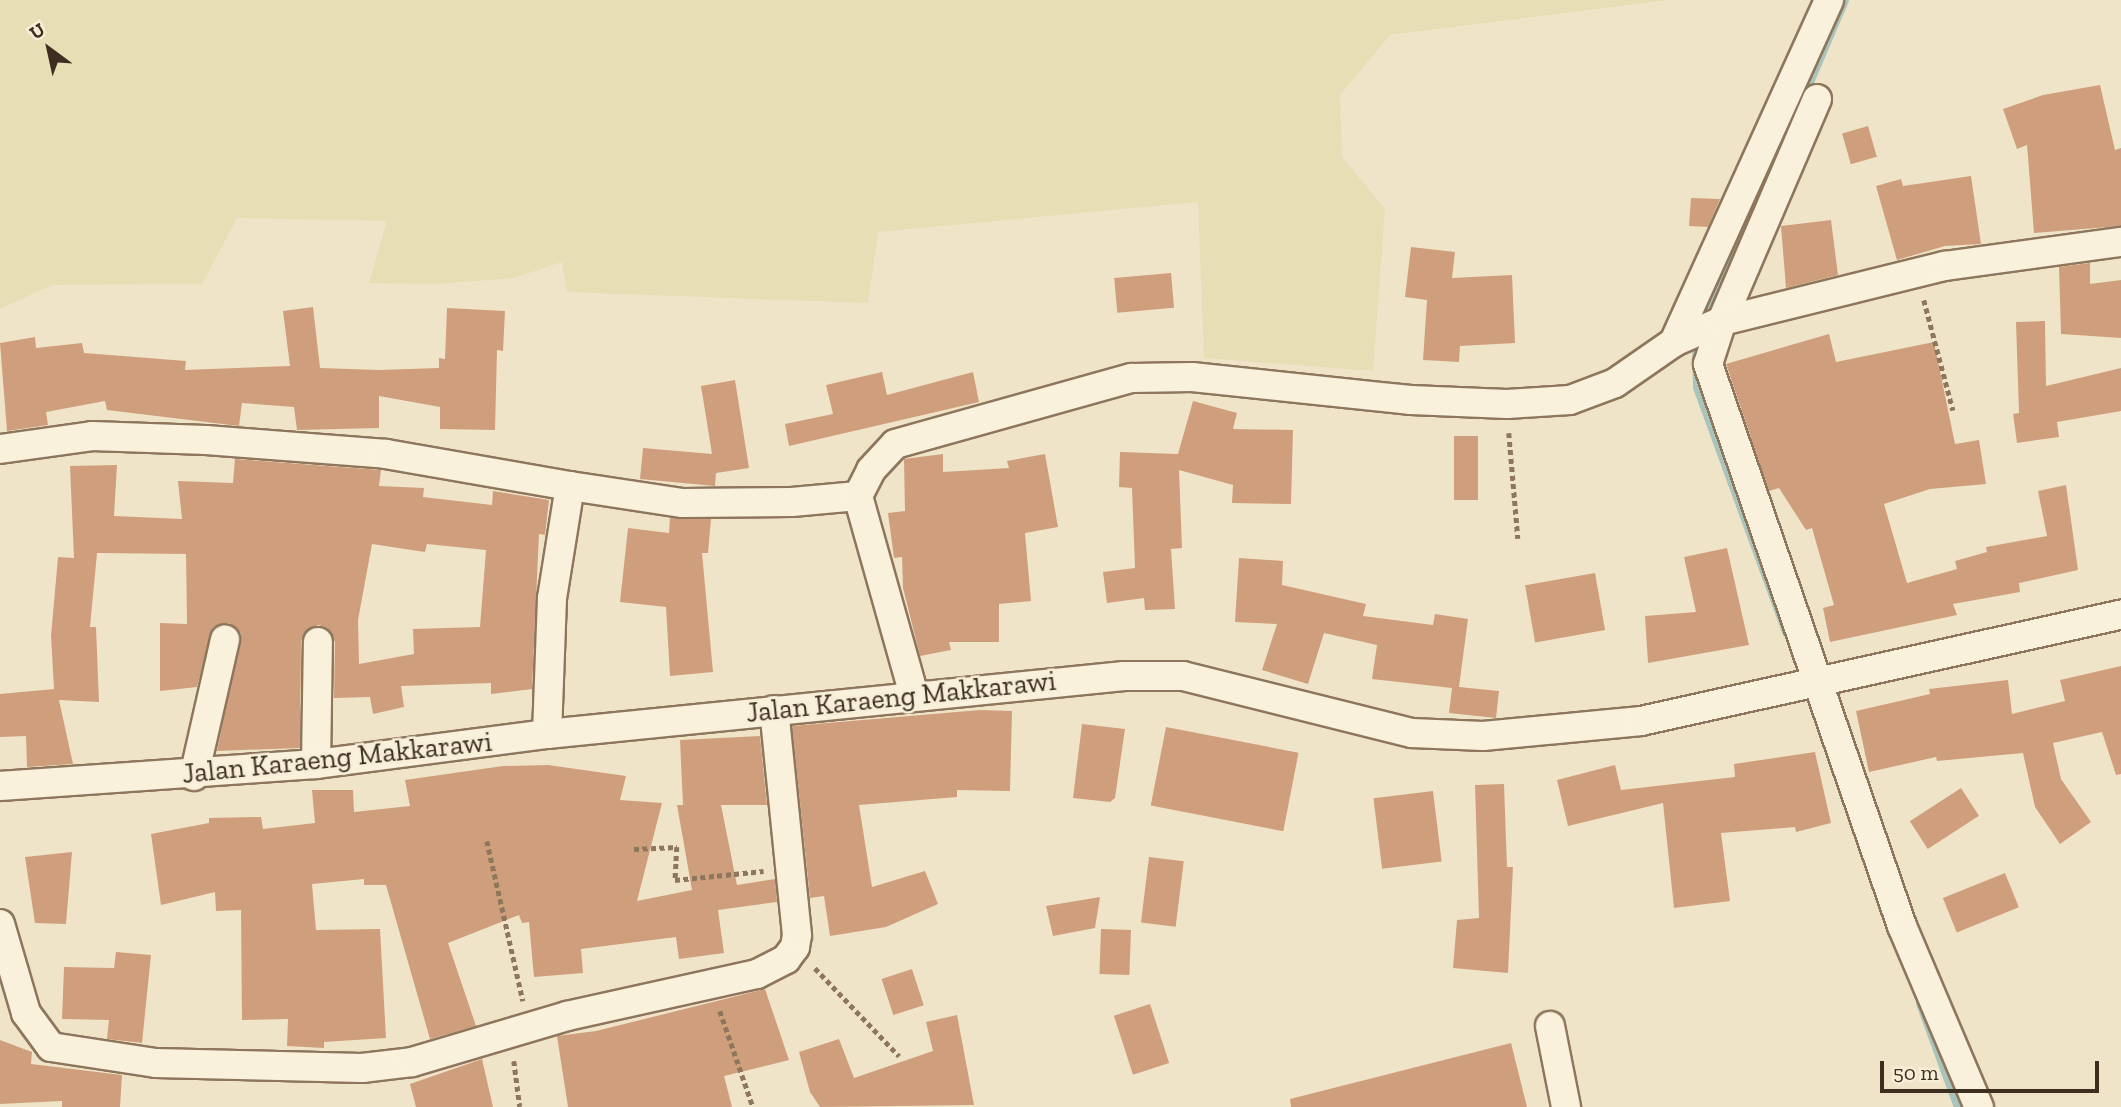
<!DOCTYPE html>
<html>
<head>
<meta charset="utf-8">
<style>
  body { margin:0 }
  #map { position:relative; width:2121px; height:1107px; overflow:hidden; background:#f0e4c8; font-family:"Zilla Slab",serif }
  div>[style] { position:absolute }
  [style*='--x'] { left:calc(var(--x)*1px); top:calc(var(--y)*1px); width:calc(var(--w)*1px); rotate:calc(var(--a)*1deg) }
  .farmland>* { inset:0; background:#e6deb5 }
  .stream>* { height:9px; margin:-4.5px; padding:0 4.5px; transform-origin:4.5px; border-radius:4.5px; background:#a9c4bc }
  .building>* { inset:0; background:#cf9f7d; transform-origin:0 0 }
  .path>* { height:4.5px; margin-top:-2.25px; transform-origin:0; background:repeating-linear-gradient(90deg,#8d765c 0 5px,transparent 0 8.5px) }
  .roads { filter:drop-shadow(2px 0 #8d765c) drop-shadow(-2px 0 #8d765c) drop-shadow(0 2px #8d765c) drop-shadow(0 -2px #8d765c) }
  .minor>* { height:28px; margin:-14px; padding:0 14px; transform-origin:14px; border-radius:14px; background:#faf1dc }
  span { translate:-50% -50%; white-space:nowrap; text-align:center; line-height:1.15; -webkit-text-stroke:5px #f7eed8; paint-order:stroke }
  .street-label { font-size:28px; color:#3d2e20 }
  .north { position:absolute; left:14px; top:14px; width:70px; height:70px; -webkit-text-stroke:5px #f7eed8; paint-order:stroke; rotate:327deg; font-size:19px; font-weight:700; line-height:28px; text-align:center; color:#3d2e20 }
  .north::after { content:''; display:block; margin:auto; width:24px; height:32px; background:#3d2e20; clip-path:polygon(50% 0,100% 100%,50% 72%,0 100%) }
  .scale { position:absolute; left:1880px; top:1061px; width:219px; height:32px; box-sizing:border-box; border:4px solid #3d2e20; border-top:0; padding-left:9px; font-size:21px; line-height:24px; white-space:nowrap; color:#3d2e20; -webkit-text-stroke:5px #f7eed8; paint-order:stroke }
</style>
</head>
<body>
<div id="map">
  <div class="farmland">
    <i style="clip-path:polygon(0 0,1668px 0,1390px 35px,1340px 95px,1342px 157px,1385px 209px,1373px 371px,1204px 358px,1198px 202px,878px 232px,868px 303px,567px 292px,562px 262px,514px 278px,438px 284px,369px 283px,387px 221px,237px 218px,202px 284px,52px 285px,0 309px)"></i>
  </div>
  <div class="stream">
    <i style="--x:1800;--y:103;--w:112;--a:-66.9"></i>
    <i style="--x:1704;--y:321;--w:207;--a:-66"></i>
    <i style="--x:1696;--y:340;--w:47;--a:88.8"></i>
    <i style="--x:1697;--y:387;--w:261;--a:70"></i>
    <i style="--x:1920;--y:1003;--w:111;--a:69.9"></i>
  </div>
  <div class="building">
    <i style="clip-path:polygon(2100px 85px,2115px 150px,2121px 148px,2121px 226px,2034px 233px,2027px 145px,2017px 149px,2003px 109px,2043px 95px)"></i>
    <i style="left:1868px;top:126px;width:32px;height:27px;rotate:74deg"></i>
    <i style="clip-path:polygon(1971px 176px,1981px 244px,1945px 246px,1897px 260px,1876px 186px,1901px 179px,1903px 186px)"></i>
    <i style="clip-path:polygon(1691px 198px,1720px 199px,1708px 227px,1689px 226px)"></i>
    <i style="clip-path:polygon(1831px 220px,1838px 275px,1786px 288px,1781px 226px)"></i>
    <i style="clip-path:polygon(1411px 247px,1455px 252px,1452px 278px,1512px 275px,1515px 343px,1460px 346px,1459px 362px,1423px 360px,1427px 300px,1405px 297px)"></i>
    <i style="clip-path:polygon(2090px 263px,2090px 284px,2121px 280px,2121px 338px,2061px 334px,2059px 267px)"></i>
    <i style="left:1171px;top:273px;width:35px;height:57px;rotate:85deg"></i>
    <i style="clip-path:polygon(313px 307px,320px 368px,379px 370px,439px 368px,439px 358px,445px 359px,447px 308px,505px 311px,503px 351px,497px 350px,495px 430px,440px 429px,440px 407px,379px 396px,379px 428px,297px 430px,294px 407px,242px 403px,239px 426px,107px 410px,105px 401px,46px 412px,48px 425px,7px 431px,0 343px,35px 337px,36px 348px,82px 343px,84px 353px,186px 361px,185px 370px,290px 366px,283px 311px)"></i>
    <i style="clip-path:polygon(2045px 321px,2046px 386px,2121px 368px,2121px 411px,2057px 422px,2059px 437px,2017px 443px,2013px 414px,2019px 413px,2016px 322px)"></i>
    <i style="clip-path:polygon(1829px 334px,1836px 362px,1934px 342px,1955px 444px,1979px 440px,1986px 484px,1930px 489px,1884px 504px,1907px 583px,1957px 569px,1955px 561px,1987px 552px,1986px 547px,2047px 536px,2038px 491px,2066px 485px,2078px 570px,2019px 583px,2020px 592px,1953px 604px,1957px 615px,1830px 642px,1823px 608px,1834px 605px,1812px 528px,1806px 530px,1779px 488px,1769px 491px,1726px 364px)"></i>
    <i style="clip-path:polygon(882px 372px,887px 395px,973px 372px,979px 402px,789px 446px,785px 424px,833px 414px,826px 385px)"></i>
    <i style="clip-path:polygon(735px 380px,749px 468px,716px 473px,715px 486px,640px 479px,643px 448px,712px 454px,701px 386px)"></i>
    <i style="clip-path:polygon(1193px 401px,1237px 413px,1233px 429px,1293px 430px,1291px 504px,1232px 503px,1233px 485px,1179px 470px,1182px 548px,1171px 549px,1175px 609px,1145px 610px,1144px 598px,1107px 603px,1103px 572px,1135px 568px,1132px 488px,1119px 487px,1120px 452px,1178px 454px)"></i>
    <i style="left:1478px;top:436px;width:64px;height:24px;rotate:90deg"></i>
    <i style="clip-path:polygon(943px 454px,943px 472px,1009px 468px,1007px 461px,1045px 454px,1058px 527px,1025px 533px,1031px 601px,999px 604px,999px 642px,949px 642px,951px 650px,920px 656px,903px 588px,902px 557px,894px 558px,888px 513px,905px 511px,904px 459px)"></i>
    <i style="clip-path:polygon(evenodd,235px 459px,381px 470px,379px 486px,424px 488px,423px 497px,492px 505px,493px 491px,549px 500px,545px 535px,539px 534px,532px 689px,491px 694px,491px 683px,401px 686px,404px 707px,373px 714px,370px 697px,334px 698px,335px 642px,327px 628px,318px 625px,304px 633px,301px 641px,300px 748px,217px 751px,241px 633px,229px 623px,213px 627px,197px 687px,160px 691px,160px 623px,187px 624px,186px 554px,97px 553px,90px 627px,96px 627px,99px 702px,59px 700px,73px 764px,27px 767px,26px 736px,0 737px,0 694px,54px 689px,51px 636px,58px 557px,74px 558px,70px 466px,117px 465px,114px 516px,182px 519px,178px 481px,233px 483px,235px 459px,372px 544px,425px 552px,427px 544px,486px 550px,480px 627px,413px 629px,414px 654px,359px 664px,358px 620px,372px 544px)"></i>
    <i style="clip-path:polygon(670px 518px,711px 519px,708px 553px,702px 553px,713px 672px,670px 676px,666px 607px,620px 602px,628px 528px,669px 533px)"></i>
    <i style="clip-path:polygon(1727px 548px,1749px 645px,1648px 663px,1645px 616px,1696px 612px,1684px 557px)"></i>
    <i style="clip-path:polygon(1239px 558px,1283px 561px,1282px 585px,1366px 604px,1363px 616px,1433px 625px,1435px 614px,1468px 619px,1459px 687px,1499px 691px,1496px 718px,1449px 713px,1452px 688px,1372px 679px,1377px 645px,1324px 633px,1308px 684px,1262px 670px,1277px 624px,1235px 622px)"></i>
    <i style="left:1595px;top:573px;width:58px;height:71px;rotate:80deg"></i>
    <i style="clip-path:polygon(2121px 666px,2121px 774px,2116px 775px,2102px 732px,2053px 743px,2061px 779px,2091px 822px,2060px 844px,2035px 807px,2023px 753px,1937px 761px,1936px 757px,1869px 772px,1856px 711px,1930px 694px,1929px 689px,2008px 680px,2012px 714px,2065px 701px,2060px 680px)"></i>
    <i style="clip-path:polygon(980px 710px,1012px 711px,1010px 791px,957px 790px,957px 797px,859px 805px,872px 887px,925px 871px,938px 904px,886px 927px,830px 936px,824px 896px,810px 898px,792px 726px)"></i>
    <i style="clip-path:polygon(1082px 724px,1125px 729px,1115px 798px,1110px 802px,1073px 798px)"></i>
    <i style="left:1166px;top:727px;width:135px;height:80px;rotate:11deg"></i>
    <i style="clip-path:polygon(760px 736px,767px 805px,721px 805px,737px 885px,775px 879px,777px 902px,718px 910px,724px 953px,679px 959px,676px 937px,581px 949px,583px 973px,534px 977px,529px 922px,522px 923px,519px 915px,448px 943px,476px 1026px,430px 1039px,386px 885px,364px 885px,364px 879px,312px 884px,316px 930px,380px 929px,386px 1038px,324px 1042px,324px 1048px,287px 1046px,288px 1019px,242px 1020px,241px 910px,216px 911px,215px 892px,161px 905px,151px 834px,209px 823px,209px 818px,261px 817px,263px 829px,315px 823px,312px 790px,353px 790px,354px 812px,410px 806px,405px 780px,503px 766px,548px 765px,626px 776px,620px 800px,662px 803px,637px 901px,692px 890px,677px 805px,683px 805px,680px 740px)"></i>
    <i style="clip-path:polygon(1815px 752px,1831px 823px,1796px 832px,1795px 827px,1721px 833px,1730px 901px,1674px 908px,1663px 803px,1568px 826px,1557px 780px,1615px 765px,1621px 790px,1735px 777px,1734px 764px)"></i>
    <i style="clip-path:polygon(1504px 784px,1507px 867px,1513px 867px,1508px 973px,1453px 968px,1457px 920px,1479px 918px,1475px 785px)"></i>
    <i style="left:1961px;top:788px;width:33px;height:61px;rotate:57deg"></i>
    <i style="left:1433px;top:791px;width:71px;height:60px;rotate:83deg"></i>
    <i style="clip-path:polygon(72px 852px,66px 924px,35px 923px,25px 857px)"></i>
    <i style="left:1149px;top:857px;width:35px;height:66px;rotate:7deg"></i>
    <i style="left:2005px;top:873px;width:37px;height:67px;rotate:68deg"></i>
    <i style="clip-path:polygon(1100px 897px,1095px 928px,1053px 936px,1046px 906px)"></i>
    <i style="left:1101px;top:929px;width:30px;height:45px;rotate:2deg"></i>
    <i style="clip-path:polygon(116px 952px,151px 955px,142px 1043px,107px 1039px,109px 1020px,62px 1019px,64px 967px,114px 968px)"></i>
    <i style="left:912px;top:969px;width:38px;height:32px;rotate:72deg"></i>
    <i style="clip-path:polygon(765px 989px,789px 1060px,724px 1076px,732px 1107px,568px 1107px,557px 1036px,596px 1031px)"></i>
    <i style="left:1150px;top:1004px;width:62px;height:38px;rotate:72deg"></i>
    <i style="clip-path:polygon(957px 1015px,974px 1105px,820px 1107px,810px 1092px,799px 1052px,839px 1039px,854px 1078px,933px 1051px,926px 1022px)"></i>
    <i style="clip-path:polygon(0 1040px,32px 1052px,31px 1064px,122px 1075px,120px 1107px,62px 1107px,62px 1101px,0 1104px)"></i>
    <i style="clip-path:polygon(1511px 1043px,1527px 1107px,1291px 1107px,1290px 1099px)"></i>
    <i style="clip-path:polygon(482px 1059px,493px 1107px,416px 1107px,410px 1084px)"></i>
  </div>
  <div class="path">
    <i style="--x:1924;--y:300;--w:114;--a:75.2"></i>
    <i style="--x:1509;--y:433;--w:106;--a:85.1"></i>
    <i style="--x:487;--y:841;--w:164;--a:77.3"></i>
    <i style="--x:634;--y:849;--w:43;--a:-2.7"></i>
    <i style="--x:677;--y:847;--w:33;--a:93"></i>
    <i style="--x:675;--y:880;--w:89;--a:-5.8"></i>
    <i style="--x:815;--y:968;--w:122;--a:46.3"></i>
    <i style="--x:720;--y:1011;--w:102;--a:71"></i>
    <i style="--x:514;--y:1061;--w:46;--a:82.6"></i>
  </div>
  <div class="roads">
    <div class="minor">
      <i style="--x:1817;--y:99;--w:241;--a:113.2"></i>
      <i style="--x:1722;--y:321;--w:45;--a:108"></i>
      <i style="--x:1708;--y:364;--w:595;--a:70.96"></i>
      <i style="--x:1902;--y:926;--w:197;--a:67"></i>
      <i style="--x:1674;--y:342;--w:375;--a:-65.6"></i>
      <i style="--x:0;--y:449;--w:93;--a:-8"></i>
      <i style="--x:92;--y:436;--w:114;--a:2"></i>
      <i style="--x:206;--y:440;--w:181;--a:4.4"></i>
      <i style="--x:386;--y:454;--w:187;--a:9.9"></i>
      <i style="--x:570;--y:486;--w:113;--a:99.1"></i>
      <i style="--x:552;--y:598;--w:136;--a:92.1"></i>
      <i style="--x:570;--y:486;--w:114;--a:8.6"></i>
      <i style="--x:683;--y:503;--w:109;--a:-0.5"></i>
      <i style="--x:792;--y:502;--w:66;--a:-5.2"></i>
      <i style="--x:858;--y:496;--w:207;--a:74.3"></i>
      <i style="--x:858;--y:496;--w:29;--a:-63"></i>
      <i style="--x:871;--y:470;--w:35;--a:-47"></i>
      <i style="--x:895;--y:444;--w:246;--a:-15.6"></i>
      <i style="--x:1132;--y:378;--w:60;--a:-1"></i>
      <i style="--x:1192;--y:377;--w:220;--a:6"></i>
      <i style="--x:1411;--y:400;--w:96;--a:2.4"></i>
      <i style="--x:1507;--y:404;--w:63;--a:-3.6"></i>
      <i style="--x:1570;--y:400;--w:48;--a:-20.7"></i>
      <i style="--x:1615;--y:383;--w:72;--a:-34.8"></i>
      <i style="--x:1674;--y:342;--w:52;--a:-23.6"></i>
      <i style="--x:1722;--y:321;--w:230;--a:-13.9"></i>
      <i style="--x:1945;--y:266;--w:178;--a:-7.8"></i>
      <i style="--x:316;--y:764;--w:122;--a:-89.1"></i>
      <i style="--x:194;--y:776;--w:140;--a:-77.2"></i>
      <i style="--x:0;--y:786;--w:317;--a:-4"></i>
      <i style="--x:316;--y:764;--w:233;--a:-7.4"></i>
      <i style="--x:547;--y:734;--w:580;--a:-5.74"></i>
      <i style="--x:1124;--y:676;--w:59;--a:0"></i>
      <i style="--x:1183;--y:676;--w:236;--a:14"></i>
      <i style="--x:1412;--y:733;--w:71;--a:2.4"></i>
      <i style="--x:1483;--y:736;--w:159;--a:-5.4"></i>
      <i style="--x:1641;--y:721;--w:492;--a:-12.5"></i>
      <i style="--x:0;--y:924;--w:93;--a:73.7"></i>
      <i style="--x:26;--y:1013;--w:42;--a:53.7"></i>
      <i style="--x:51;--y:1047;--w:106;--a:8.7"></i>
      <i style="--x:156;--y:1063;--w:206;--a:1.4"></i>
      <i style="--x:362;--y:1068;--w:50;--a:-6.8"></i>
      <i style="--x:412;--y:1062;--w:162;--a:-16.5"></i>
      <i style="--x:567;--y:1016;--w:195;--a:-12.5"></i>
      <i style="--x:757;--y:974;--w:33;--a:-27"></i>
      <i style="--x:786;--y:959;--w:15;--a:-53"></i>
      <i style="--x:795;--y:947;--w:12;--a:-81"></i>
      <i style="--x:797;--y:935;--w:226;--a:-95.8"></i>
      <i style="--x:1550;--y:1026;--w:83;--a:78.8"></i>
    </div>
  </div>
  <div class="street-label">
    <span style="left:901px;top:697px;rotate:-6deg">Jalan Karaeng Makkarawi</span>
    <span style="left:337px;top:758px;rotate:-6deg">Jalan Karaeng Makkarawi</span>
  </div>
  <div class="north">U</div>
  <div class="scale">50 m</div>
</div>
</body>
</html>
